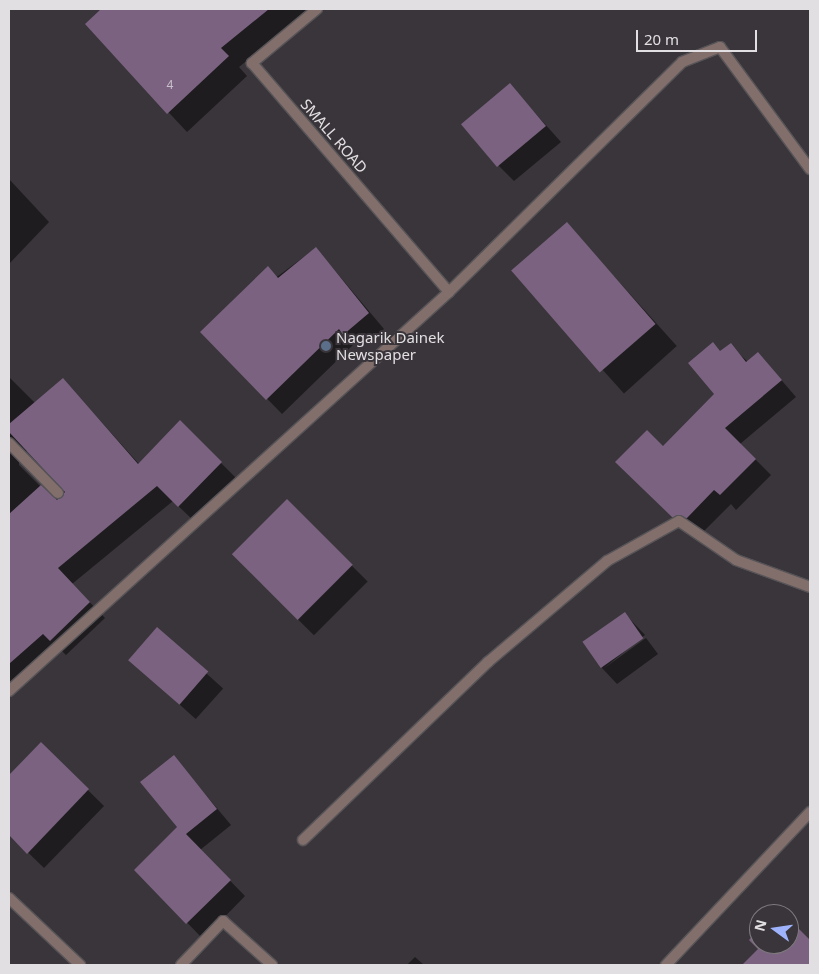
<!DOCTYPE html>
<html>
<head>
<meta charset="utf-8">
<style>
  body { margin:0 }
  #map { position:relative; width:819px; height:974px; overflow:hidden; background:#39353a; font-family:"Noto Sans",sans-serif }
  div>[style] { position:absolute }
  [style*='--x'] { left:calc(var(--x)*1px); top:calc(var(--y)*1px); width:calc(var(--w)*1px); rotate:calc(var(--a)*1deg) }
  .shadow>* { inset:0; background:#0007; transform-origin:0 0 }
  .building>* { inset:0; background:#7a6280; transform-origin:0 0 }
  .roads { filter:drop-shadow(1px 0 #575458) drop-shadow(-1px 0 #575458) drop-shadow(0 1px #575458) drop-shadow(0 -1px #575458) }
  .service>* { height:10px; margin:-5px; padding:0 5px; transform-origin:5px; border-radius:5px; background:#826f6b }
  .minor>* { height:10px; margin:-5px; padding:0 5px; transform-origin:5px; border-radius:5px; background:#826f6b }
  .dots>* { width:14px; height:14px; translate:-50% -50%; box-sizing:border-box; border:2px solid #39353a; border-radius:50% }
  span { translate:-50% -50%; white-space:nowrap; text-align:center; line-height:1.15; -webkit-text-stroke:4px #39353a; paint-order:stroke }
  .number-label { font-size:12px; color:#c8c0ca }
  .number-label span { -webkit-text-stroke-width:0 }
  .street-label { font-size:15px; color:#e2dfe2 }
  .poi-label { font-size:15px; color:#e2dfe2 }
  .left { translate:0 -50%; text-align:left }
  .frame { position:absolute; inset:0; border:10px solid #e2dfe2; pointer-events:none }
  .north { position:absolute; left:749px; top:904px; width:50px; height:50px; box-sizing:border-box; background:#39353a; border:1px solid #7d797d; border-radius:50%; rotate:284deg; font-size:14px; font-weight:700; line-height:20px; text-align:center; color:#e2dfe2 }
  .north::after { content:''; display:block; margin:auto; width:18px; height:22px; background:#9fb3fd; clip-path:polygon(50% 0,100% 100%,50% 72%,0 100%) }
  .scale { position:absolute; left:636px; top:30px; width:121px; height:22px; box-sizing:border-box; border:2px solid #e2dfe2; border-top:0; padding-left:6px; font-size:15px; line-height:18px; white-space:nowrap; color:#e2dfe2; -webkit-text-stroke:4px #39353a; paint-order:stroke }
</style>
</head>
<body>
<div id="map">
  <div class="shadow">
    <i style="clip-path:polygon(102px 9px,311px 9px,239px 67px,247px 76px,187px 132px,86px 24px)"></i>
    <i style="clip-path:polygon(510px 85px,561px 142px,514px 181px,499px 166px)"></i>
    <i style="clip-path:polygon(9px 179px,49px 222px,9px 264px)"></i>
    <i style="left:567px;top:224px;width:164px;height:71px;rotate:48deg"></i>
    <i style="clip-path:polygon(316px 248px,384px 329px,360px 349px,354px 344px,282px 414px,202px 332px)"></i>
    <i style="clip-path:polygon(730px 345px,748px 362px,758px 353px,796px 397px,740px 444px,771px 475px,736px 510px,731px 504px,702px 533px,688px 532px,617px 462px,663px 448px,716px 394px,721px 352px)"></i>
    <i style="clip-path:polygon(evenodd,9px 377px,35px 403px,63px 379px,139px 464px,180px 422px,236px 478px,194px 521px,173px 501px,72px 584px,105px 618px,66px 655px,59px 648px,9px 693px,9px 377px,28px 451px,64px 488px,64px 500px,53px 499px,19px 465px,19px 454px,28px 451px)"></i>
    <i style="left:287px;top:501px;width:114px;height:76px;rotate:45deg"></i>
    <i style="clip-path:polygon(625px 614px,645px 635px,603px 669px,646px 638px,658px 654px,617px 684px,602px 668px)"></i>
    <i style="left:157px;top:629px;width:89px;height:41px;rotate:42deg"></i>
    <i style="clip-path:polygon(41px 744px,104px 806px,44px 868px,9px 834px,9px 777px)"></i>
    <i style="clip-path:polygon(174px 757px,231px 825px,200px 850px,245px 896px,203px 939px,136px 870px,179px 828px)"></i>
    <i style="clip-path:polygon(789px 920px,810px 941px,810px 965px,758px 965px,751px 958px,764px 944px,789px 944px)"></i>
    <i style="clip-path:polygon(415px 957px,424px 965px,407px 965px)"></i>
  </div>
  <div class="building">
    <i style="clip-path:polygon(101px 9px,269px 9px,221px 48px,229px 56px,167px 114px,85px 24px)"></i>
    <i style="left:510px;top:83px;width:56px;height:64px;rotate:50deg"></i>
    <i style="left:567px;top:222px;width:135px;height:74px;rotate:49deg"></i>
    <i style="clip-path:polygon(316px 247px,369px 313px,343px 335px,339px 329px,266px 400px,200px 332px,268px 266px,278px 278px)"></i>
    <i style="clip-path:polygon(713px 342px,720px 351px,731px 343px,746px 362px,758px 352px,782px 380px,725px 428px,756px 459px,720px 495px,714px 490px,687px 518px,672px 517px,615px 462px,647px 430px,663px 446px,714px 394px,688px 363px)"></i>
    <i style="clip-path:polygon(63px 378px,138px 464px,180px 420px,222px 462px,178px 507px,157px 486px,58px 568px,90px 602px,50px 641px,43px 634px,9px 664px,9px 514px,41px 485px,57px 500px,65px 492px,9px 432px,9px 424px)"></i>
    <i style="left:287px;top:499px;width:93px;height:78px;rotate:45deg"></i>
    <i style="left:625px;top:612px;width:32px;height:52px;rotate:55deg"></i>
    <i style="left:157px;top:627px;width:68px;height:44px;rotate:41deg"></i>
    <i style="clip-path:polygon(41px 742px,89px 789px,27px 854px,9px 835px,9px 775px)"></i>
    <i style="clip-path:polygon(174px 755px,217px 809px,186px 834px,231px 880px,186px 924px,134px 870px,177px 827px,140px 782px)"></i>
    <i style="clip-path:polygon(789px 919px,810px 940px,810px 965px,742px 965px,758px 949px,749px 940px,759px 929px,759px 944px,789px 944px)"></i>
  </div>
  <div class="roads">
    <div class="service">
      <i style="--x:317;--y:9;--w:85;--a:140.3"></i>
      <i style="--x:252;--y:63;--w:302;--a:49.3"></i>
    </div>
    <div class="minor">
      <i style="--x:9;--y:443;--w:70;--a:45.6"></i>
      <i style="--x:9;--y:691;--w:594;--a:-42.2"></i>
      <i style="--x:449;--y:292;--w:327;--a:-44.6"></i>
      <i style="--x:682;--y:62;--w:41;--a:-21.5"></i>
      <i style="--x:720;--y:47;--w:152;--a:53.6"></i>
      <i style="--x:303;--y:840;--w:257;--a:-43.9"></i>
      <i style="--x:488;--y:662;--w:156;--a:-40.3"></i>
      <i style="--x:607;--y:561;--w:82;--a:-29.1"></i>
      <i style="--x:679;--y:521;--w:69;--a:34.4"></i>
      <i style="--x:736;--y:560;--w:79;--a:20"></i>
      <i style="--x:9;--y:898;--w:98;--a:43.3"></i>
      <i style="--x:181;--y:965;--w:61;--a:-46.3"></i>
      <i style="--x:223;--y:921;--w:66;--a:41.9"></i>
      <i style="--x:666;--y:965;--w:210;--a:-46.7"></i>
    </div>
  </div>
  <div class="dots">
    <i style="left:326px;top:346px;background:#5c6f8a"></i>
  </div>
  <div class="number-label">
    <span style="left:170px;top:85px">4</span>
  </div>
  <div class="street-label">
    <span style="left:334px;top:136px;rotate:49deg">SMALL ROAD</span>
  </div>
  <div class="poi-label">
    <span class="left" style="left:336px;top:346px">Nagarik Dainek<br>Newspaper</span>
  </div>
  <div class="frame"></div>
  <div class="north">N</div>
  <div class="scale">20 m</div>
</div>
</body>
</html>
